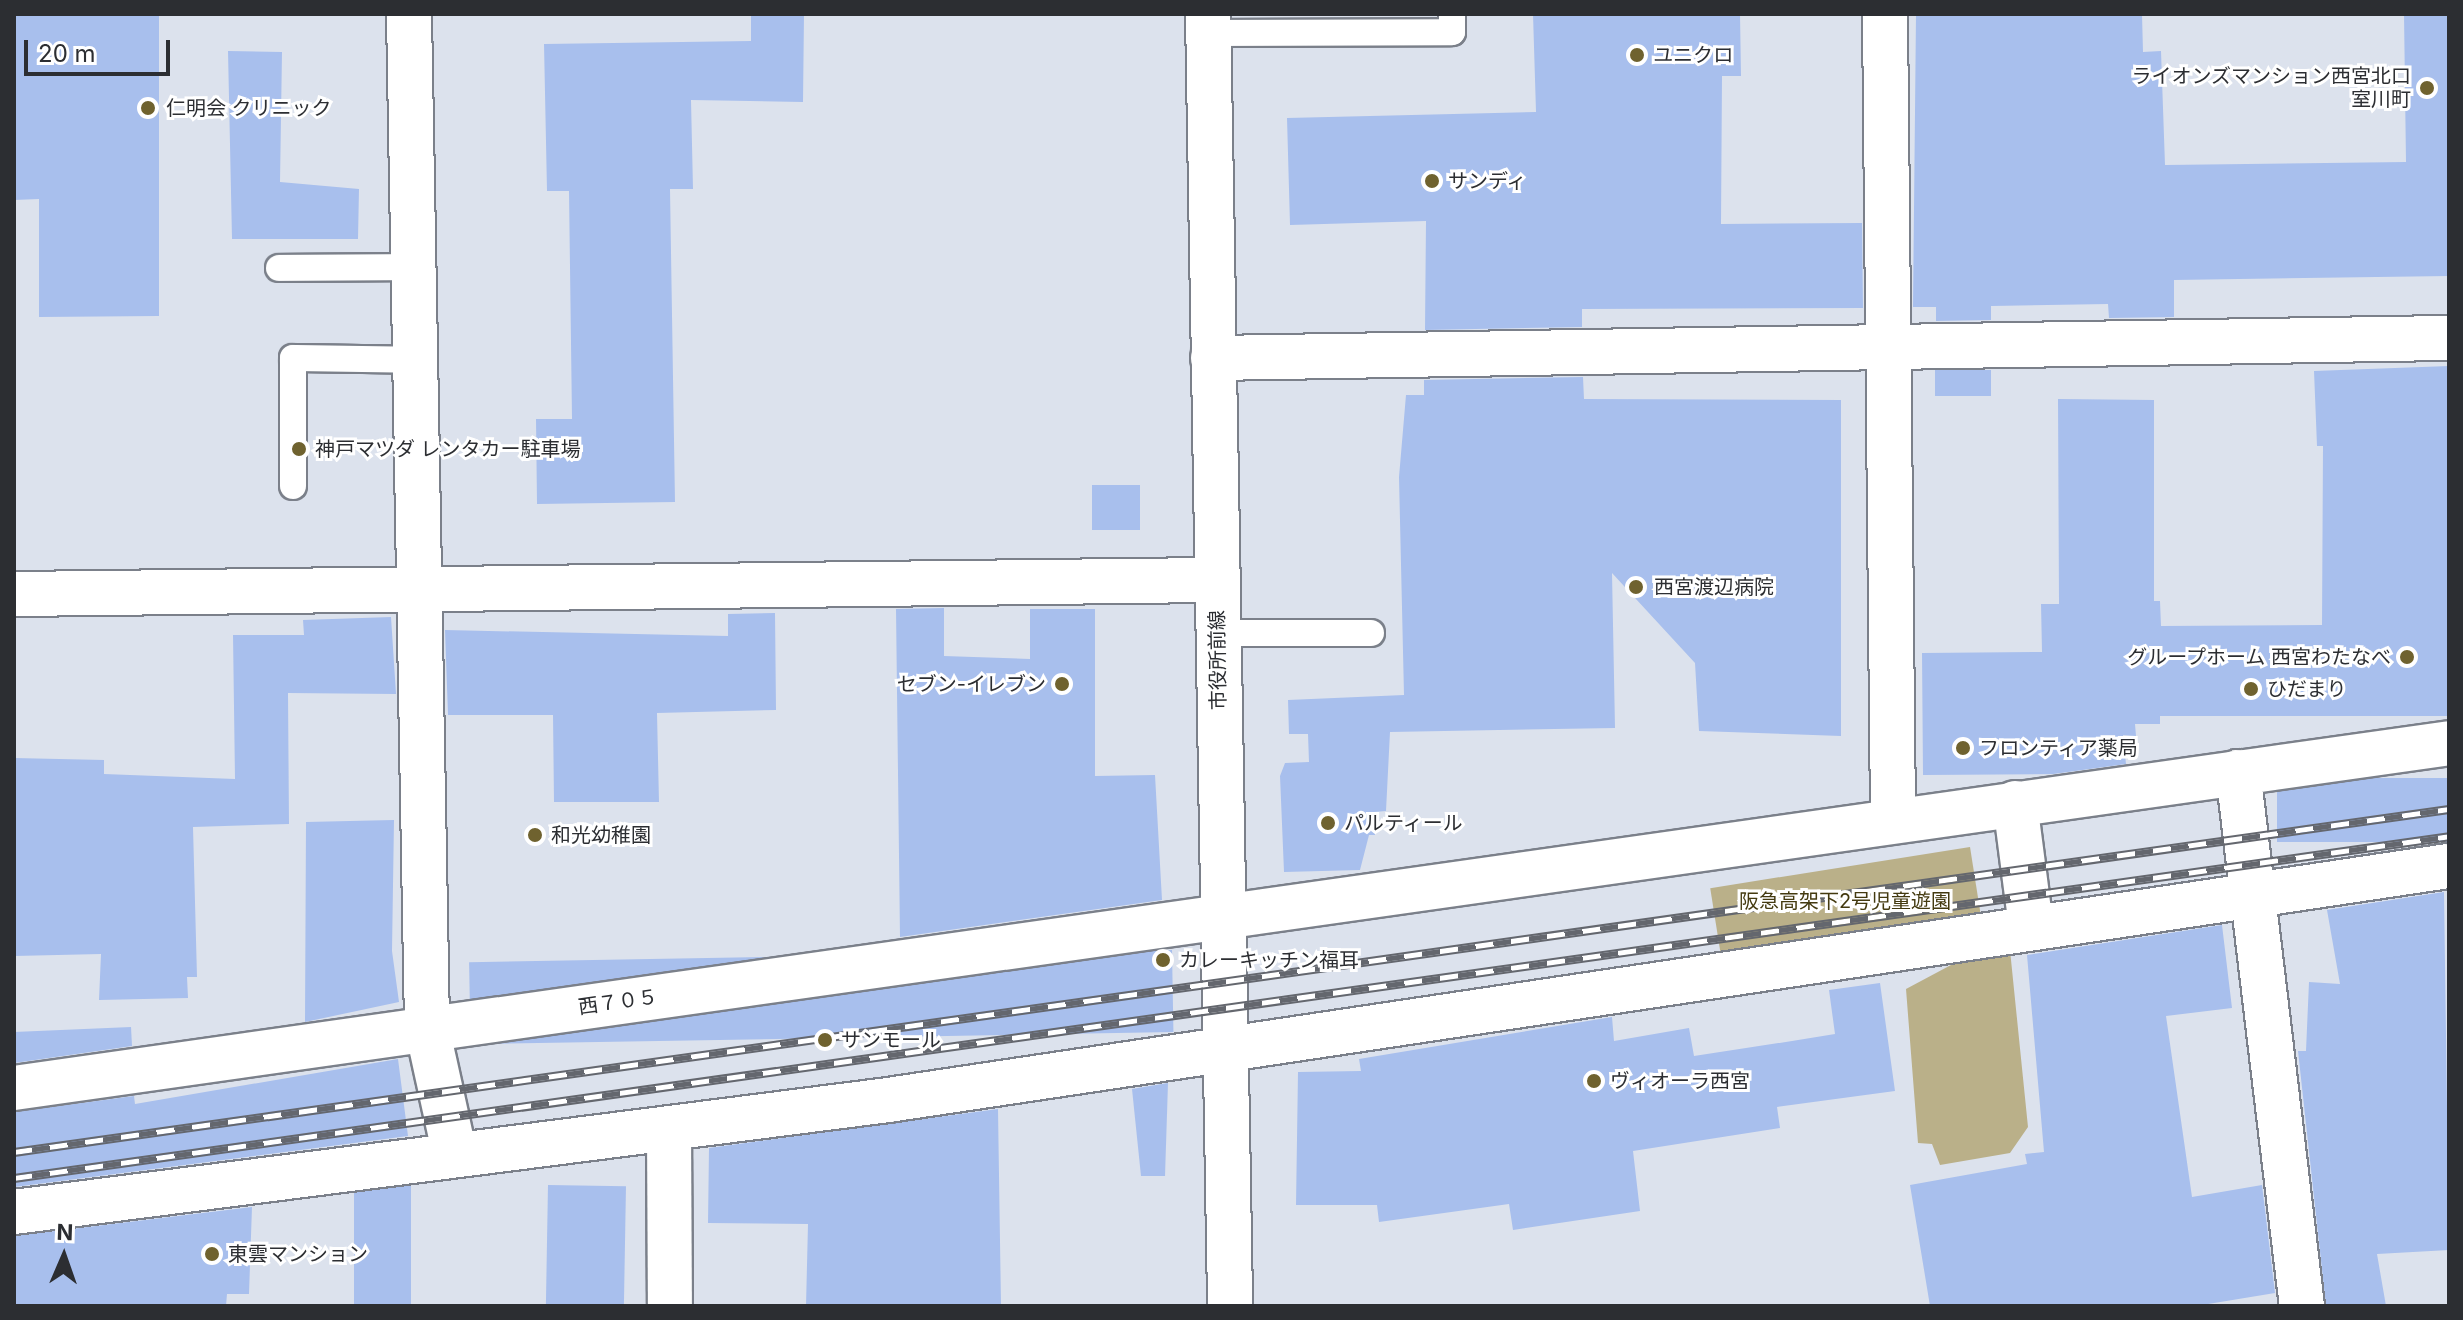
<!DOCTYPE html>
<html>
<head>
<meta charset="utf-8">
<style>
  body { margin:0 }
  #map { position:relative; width:2463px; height:1320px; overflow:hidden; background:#dce2ed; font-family:Inter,"Noto Sans JP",sans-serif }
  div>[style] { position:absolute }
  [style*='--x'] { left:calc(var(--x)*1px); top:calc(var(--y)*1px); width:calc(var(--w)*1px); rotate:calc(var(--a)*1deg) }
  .green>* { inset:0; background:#bab089; transform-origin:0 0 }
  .building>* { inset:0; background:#a8bfed; transform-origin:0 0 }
  .roads { filter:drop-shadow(2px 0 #7b808a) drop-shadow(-2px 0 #7b808a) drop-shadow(0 2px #7b808a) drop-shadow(0 -2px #7b808a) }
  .service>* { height:26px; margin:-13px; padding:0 13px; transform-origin:13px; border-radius:13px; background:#fff }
  .minor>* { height:44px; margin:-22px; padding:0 22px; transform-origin:22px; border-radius:22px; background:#fff }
  .tertiary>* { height:44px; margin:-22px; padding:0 22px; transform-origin:22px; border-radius:22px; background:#fff }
  .rail>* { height:9px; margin-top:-4.5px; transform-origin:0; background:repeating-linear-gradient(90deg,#fff 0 18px,#64676e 0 36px); box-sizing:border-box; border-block:2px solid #64676e }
  .dots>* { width:22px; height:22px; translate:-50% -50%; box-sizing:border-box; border:4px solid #fff; border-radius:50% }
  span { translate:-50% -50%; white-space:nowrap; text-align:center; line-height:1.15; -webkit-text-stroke:6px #fff; paint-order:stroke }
  .poi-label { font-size:20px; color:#2c2e32 }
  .left { translate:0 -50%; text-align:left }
  .right { translate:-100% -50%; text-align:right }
  .street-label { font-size:20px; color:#2c2e32 }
  .park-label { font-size:20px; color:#443a10 }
  .frame { position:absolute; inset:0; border:16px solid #2c2e32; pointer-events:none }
  .north { position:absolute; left:24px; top:1216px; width:80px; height:80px; -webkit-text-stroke:6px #fff; paint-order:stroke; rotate:2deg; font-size:22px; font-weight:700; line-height:32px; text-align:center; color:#2c2e32 }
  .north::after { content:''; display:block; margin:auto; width:28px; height:36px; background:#2c2e32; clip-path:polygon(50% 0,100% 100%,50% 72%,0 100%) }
  .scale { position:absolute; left:24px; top:40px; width:146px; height:36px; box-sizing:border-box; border:4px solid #2c2e32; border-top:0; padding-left:10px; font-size:24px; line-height:28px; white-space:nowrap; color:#2c2e32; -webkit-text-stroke:6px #fff; paint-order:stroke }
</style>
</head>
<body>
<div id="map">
  <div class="green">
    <i style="left:1970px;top:847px;width:70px;height:263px;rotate:81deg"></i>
    <i style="clip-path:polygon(2010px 950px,2028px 1127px,2010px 1153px,1940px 1165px,1932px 1144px,1918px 1143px,1906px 989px,1966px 957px)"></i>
  </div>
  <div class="building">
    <i style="clip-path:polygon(14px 14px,159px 14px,159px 316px,39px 317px,39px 199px,14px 200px)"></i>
    <i style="clip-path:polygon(751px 14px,804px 14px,803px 102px,691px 100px,693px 189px,670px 189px,675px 502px,537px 504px,536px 419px,572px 419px,569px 191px,547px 191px,544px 44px,751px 41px)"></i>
    <i style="clip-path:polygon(1533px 14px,1740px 14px,1741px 76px,1722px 76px,1721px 224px,1862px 223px,1863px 308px,1582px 309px,1582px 327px,1425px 330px,1426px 221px,1290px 225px,1287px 118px,1536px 112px)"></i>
    <i style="clip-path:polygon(1916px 14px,2142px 14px,2143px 52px,2161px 51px,2165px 165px,2406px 162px,2404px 14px,2449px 14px,2449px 276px,2174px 280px,2174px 317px,2109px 318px,2108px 304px,1991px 306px,1991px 320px,1936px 321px,1936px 307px,1913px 307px)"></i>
    <i style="clip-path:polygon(228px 51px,282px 52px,280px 182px,359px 189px,358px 239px,232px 239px)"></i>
    <i style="clip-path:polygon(2449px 366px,2449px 716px,2160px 716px,2160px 724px,2135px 724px,2136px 736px,2123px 735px,2126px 764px,2053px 774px,1923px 775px,1922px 653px,2042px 652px,2041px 604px,2059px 604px,2058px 399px,2154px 400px,2154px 601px,2160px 601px,2161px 626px,2322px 625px,2323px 446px,2317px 446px,2314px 371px)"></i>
    <i style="left:1991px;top:370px;width:26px;height:56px;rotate:90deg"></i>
    <i style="clip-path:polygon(1583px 377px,1584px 399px,1841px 400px,1841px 736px,1699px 731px,1695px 663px,1612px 573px,1615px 728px,1390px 732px,1386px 811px,1374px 812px,1375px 835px,1369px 835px,1360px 870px,1284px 872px,1280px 776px,1285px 763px,1309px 762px,1308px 734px,1289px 734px,1288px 700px,1404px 695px,1399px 477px,1406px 395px,1424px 395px,1424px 380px)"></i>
    <i style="left:1140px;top:485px;width:45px;height:48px;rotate:90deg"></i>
    <i style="clip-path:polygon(944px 608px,944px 656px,1030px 659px,1030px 609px,1095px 609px,1095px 776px,1155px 775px,1162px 900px,900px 937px,896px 609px)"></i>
    <i style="clip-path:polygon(775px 613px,776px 710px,657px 713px,659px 802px,554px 802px,553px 715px,448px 715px,445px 630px,728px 636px,728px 614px)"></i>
    <i style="clip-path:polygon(391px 617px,396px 694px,288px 693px,289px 824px,193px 827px,197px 977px,187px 977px,188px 998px,99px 1000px,101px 954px,14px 956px,14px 758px,104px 760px,104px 774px,235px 779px,233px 635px,304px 635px,303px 620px)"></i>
    <i style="left:2449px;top:778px;width:64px;height:172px;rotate:90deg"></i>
    <i style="clip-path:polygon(394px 820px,392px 951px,399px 1002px,305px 1022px,306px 822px)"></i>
    <i style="clip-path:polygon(2444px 892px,2449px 1250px,2377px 1254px,2386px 1306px,2326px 1306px,2298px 1051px,2306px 1051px,2309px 982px,2340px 984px,2327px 910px)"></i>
    <i style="clip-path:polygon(2222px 925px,2232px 1008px,2166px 1016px,2192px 1197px,2262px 1185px,2275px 1293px,2196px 1306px,1930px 1306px,1910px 1185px,2027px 1164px,2025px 1154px,2044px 1152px,2027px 955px)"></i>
    <i style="left:1172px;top:950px;width:82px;height:703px;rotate:89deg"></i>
    <i style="clip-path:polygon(1880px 983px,1895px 1091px,1777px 1107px,1780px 1128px,1633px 1151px,1640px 1211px,1513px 1230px,1509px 1204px,1379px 1222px,1377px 1205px,1296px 1205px,1298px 1072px,1361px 1071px,1359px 1059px,1612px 1017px,1614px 1041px,1689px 1028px,1694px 1056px,1792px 1041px,1835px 1034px,1829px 990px)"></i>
    <i style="clip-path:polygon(131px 1027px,132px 1046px,14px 1063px,14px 1032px)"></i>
    <i style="clip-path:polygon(398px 1059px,408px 1136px,14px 1187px,14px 1112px,134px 1096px,135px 1104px)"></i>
    <i style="clip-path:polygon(1168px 1083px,1165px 1176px,1141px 1176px,1132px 1089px)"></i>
    <i style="clip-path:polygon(998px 1109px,1001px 1306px,806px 1306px,808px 1224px,708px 1223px,709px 1148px)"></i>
    <i style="left:548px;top:1185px;width:78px;height:121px;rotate:1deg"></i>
    <i style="left:411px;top:1186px;width:120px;height:57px;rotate:90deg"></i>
    <i style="clip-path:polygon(252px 1207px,249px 1294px,227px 1294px,226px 1306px,14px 1306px,14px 1236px)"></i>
  </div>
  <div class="roads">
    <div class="service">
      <i style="--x:1208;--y:33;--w:244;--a:-0.2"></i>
      <i style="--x:1452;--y:32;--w:18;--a:-90"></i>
      <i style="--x:279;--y:268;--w:134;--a:-0.4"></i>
      <i style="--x:293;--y:486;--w:128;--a:-90"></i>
      <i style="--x:293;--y:358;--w:122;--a:0.9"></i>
      <i style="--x:1218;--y:633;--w:153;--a:0"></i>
    </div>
    <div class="minor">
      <i style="--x:409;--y:14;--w:1014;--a:88.98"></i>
      <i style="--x:427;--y:1028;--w:126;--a:77.6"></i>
      <i style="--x:1885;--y:14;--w:805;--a:89.43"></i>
      <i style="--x:1213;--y:358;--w:1236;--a:-0.93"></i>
      <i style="--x:14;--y:594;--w:1203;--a:-0.67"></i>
      <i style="--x:2238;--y:772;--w:538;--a:83.17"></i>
      <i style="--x:2015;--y:803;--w:125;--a:82.6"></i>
      <i style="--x:14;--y:1088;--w:2459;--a:-8.06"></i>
      <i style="--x:669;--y:1129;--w:177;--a:89.7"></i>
      <i style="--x:14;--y:1212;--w:881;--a:-7.3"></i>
      <i style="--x:888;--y:1100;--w:1578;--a:-8.53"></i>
    </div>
    <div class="tertiary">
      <i style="--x:1208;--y:14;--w:1292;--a:89.02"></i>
    </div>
  </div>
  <div class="rail">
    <i style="--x:14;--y:1152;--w:2459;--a:-8.02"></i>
    <i style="--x:14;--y:1178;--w:2459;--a:-7.99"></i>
  </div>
  <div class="dots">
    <i style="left:1637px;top:55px;background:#6f622f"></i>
    <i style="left:2427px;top:88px;background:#6f622f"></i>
    <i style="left:148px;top:108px;background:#6f622f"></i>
    <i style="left:1432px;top:181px;background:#6f622f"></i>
    <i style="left:299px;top:449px;background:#6f622f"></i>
    <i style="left:1636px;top:587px;background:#6f622f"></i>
    <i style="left:2407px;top:657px;background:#6f622f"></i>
    <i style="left:1062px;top:684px;background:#6f622f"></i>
    <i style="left:2251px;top:689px;background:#6f622f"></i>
    <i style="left:1963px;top:748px;background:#6f622f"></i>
    <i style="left:1328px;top:823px;background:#6f622f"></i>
    <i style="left:535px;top:835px;background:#6f622f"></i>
    <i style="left:1163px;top:960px;background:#6f622f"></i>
    <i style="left:825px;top:1040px;background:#6f622f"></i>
    <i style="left:1594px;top:1081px;background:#6f622f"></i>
    <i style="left:212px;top:1254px;background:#6f622f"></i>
  </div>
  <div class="poi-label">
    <span class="left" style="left:1653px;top:55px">ユニクロ</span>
    <span class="right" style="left:2411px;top:88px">ライオンズマンション西宮北口<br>室川町</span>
    <span class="left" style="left:166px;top:108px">仁明会 クリニック</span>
    <span class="left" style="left:1448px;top:181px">サンディ</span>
    <span class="left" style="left:315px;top:449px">神戸マツダ レンタカー駐車場</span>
    <span class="left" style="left:1654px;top:587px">西宮渡辺病院</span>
    <span class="right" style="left:2391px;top:657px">グループホーム 西宮わたなべ</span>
    <span class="right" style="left:1046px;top:684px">セブン-イレブン</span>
    <span class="left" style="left:2267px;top:689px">ひだまり</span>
    <span class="left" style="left:1979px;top:748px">フロンティア薬局</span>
    <span class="left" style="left:1344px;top:823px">パルティール</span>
    <span class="left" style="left:551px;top:835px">和光幼稚園</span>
    <span class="left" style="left:1179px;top:960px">カレーキッチン福耳</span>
    <span class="left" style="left:841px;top:1040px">サンモール</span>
    <span class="left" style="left:1610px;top:1081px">ヴィオーラ西宮</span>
    <span class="left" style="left:228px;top:1254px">東雲マンション</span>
  </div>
  <div class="street-label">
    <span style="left:1218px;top:660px;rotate:-91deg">市役所前線</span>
    <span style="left:618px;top:1002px;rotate:-8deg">西７０５</span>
  </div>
  <div class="park-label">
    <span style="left:1845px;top:901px">阪急高架下2号児童遊園</span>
  </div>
  <div class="frame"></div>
  <div class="north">N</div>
  <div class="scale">20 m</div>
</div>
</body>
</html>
